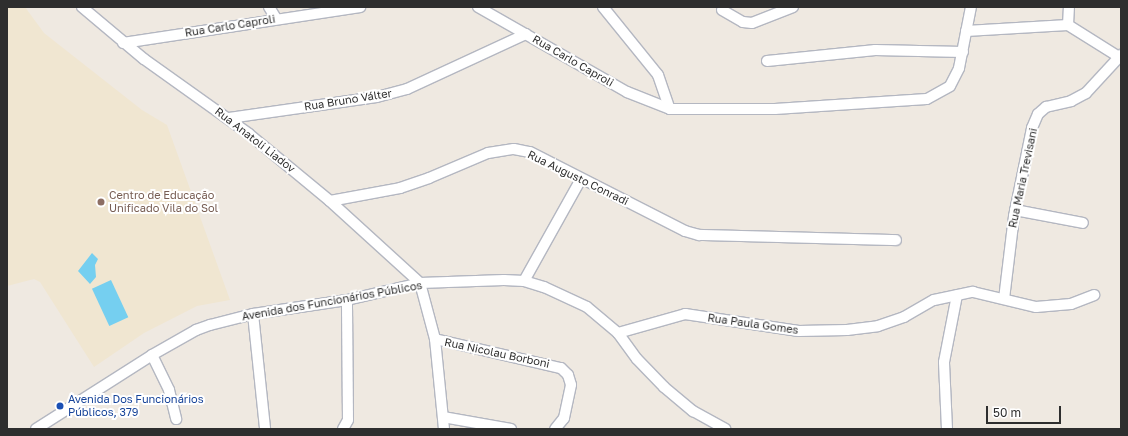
<!DOCTYPE html>
<html>
<head>
<meta charset="utf-8">
<style>
  body { margin:0 }
  #map { position:relative; width:1128px; height:436px; overflow:hidden; background:#efe9e1; font-family:"Golos Text",sans-serif }
  div>[style] { position:absolute }
  [style*='--x'] { left:calc(var(--x)*1px); top:calc(var(--y)*1px); width:calc(var(--w)*1px); rotate:calc(var(--a)*1deg) }
  .education>* { inset:0; background:#f0e6d1 }
  .water>* { inset:0; background:#75cff0; transform-origin:0 0 }
  .roads { filter:drop-shadow(1px 0 #b4b7c1) drop-shadow(-1px 0 #b4b7c1) drop-shadow(0 1px #b4b7c1) drop-shadow(0 -1px #b4b7c1) }
  .minor>* { height:10px; margin:-5px; padding:0 5px; transform-origin:5px; border-radius:5px; background:#fff }
  .dots>* { width:11px; height:11px; translate:-50% -50%; box-sizing:border-box; border:2px solid #fff; border-radius:50% }
  span { translate:-50% -50%; white-space:nowrap; text-align:center; line-height:1.15; -webkit-text-stroke:4px #fff; paint-order:stroke }
  .street-label { font-size:11px; color:#2e2e2e }
  .education-label { font-size:11px; color:#785e54 }
  .left { translate:0 -50%; text-align:left }
  .transit-label { font-size:11px; color:#164399 }
  .frame { position:absolute; inset:0; border:8px solid #2e2e2e; pointer-events:none }
  .scale { position:absolute; left:986px; top:406px; width:75px; height:18px; box-sizing:border-box; border:2px solid #2e2e2e; border-top:0; padding-left:5px; font-size:12px; line-height:14px; white-space:nowrap; color:#2e2e2e; -webkit-text-stroke:3px #fff; paint-order:stroke }
</style>
</head>
<body>
<div id="map">
  <div class="education">
    <i style="clip-path:polygon(7px 7px,25px 7px,44px 33px,142px 110px,167px 125px,230px 300px,197px 306px,144px 333px,94px 367px,40px 282px,34px 279px,7px 286px)"></i>
  </div>
  <div class="water">
    <i style="clip-path:polygon(92px 253px,98px 259px,95px 265px,96px 277px,90px 284px,78px 271px)"></i>
    <i style="left:111px;top:280px;width:41px;height:21px;rotate:65deg"></i>
  </div>
  <div class="roads">
    <div class="minor">
      <i style="--x:82;--y:7;--w:81;--a:40"></i>
      <i style="--x:144;--y:59;--w:129;--a:35.5"></i>
      <i style="--x:249;--y:134;--w:105;--a:39.6"></i>
      <i style="--x:330;--y:201;--w:122;--a:42.3"></i>
      <i style="--x:269;--y:7;--w:13;--a:58"></i>
      <i style="--x:478;--y:7;--w:172;--a:29.7"></i>
      <i style="--x:627;--y:92;--w:46;--a:21.6"></i>
      <i style="--x:670;--y:109;--w:105;--a:0"></i>
      <i style="--x:775;--y:109;--w:152;--a:-3.8"></i>
      <i style="--x:927;--y:99;--w:26;--a:-29"></i>
      <i style="--x:950;--y:86;--w:20;--a:-63"></i>
      <i style="--x:959;--y:68;--w:62;--a:-78.9"></i>
      <i style="--x:603;--y:7;--w:87;--a:51"></i>
      <i style="--x:658;--y:75;--w:36;--a:71"></i>
      <i style="--x:722;--y:10;--w:24;--a:30"></i>
      <i style="--x:743;--y:22;--w:9;--a:6"></i>
      <i style="--x:752;--y:23;--w:44;--a:-21.3"></i>
      <i style="--x:1068;--y:25;--w:18;--a:-87"></i>
      <i style="--x:966;--y:31;--w:102;--a:-3.4"></i>
      <i style="--x:1068;--y:25;--w:60;--a:32.1"></i>
      <i style="--x:123;--y:43;--w:240;--a:-8.6"></i>
      <i style="--x:767;--y:61;--w:109;--a:-5.8"></i>
      <i style="--x:875;--y:50;--w:88;--a:1.3"></i>
      <i style="--x:229;--y:118;--w:149;--a:-8.1"></i>
      <i style="--x:377;--y:97;--w:31;--a:-15"></i>
      <i style="--x:407;--y:89;--w:131;--a:-24.8"></i>
      <i style="--x:330;--y:201;--w:71;--a:-10.5"></i>
      <i style="--x:400;--y:188;--w:31;--a:-19"></i>
      <i style="--x:429;--y:178;--w:64;--a:-23"></i>
      <i style="--x:488;--y:153;--w:26;--a:-9"></i>
      <i style="--x:514;--y:149;--w:16;--a:11"></i>
      <i style="--x:530;--y:152;--w:174;--a:27"></i>
      <i style="--x:685;--y:231;--w:15;--a:16"></i>
      <i style="--x:699;--y:235;--w:197;--a:1.5"></i>
      <i style="--x:1015;--y:210;--w:69;--a:10.8"></i>
      <i style="--x:524;--y:281;--w:117;--a:-60.8"></i>
      <i style="--x:420;--y:283;--w:58;--a:75"></i>
      <i style="--x:435;--y:339;--w:90;--a:84.3"></i>
      <i style="--x:1004;--y:299;--w:84;--a:-83.1"></i>
      <i style="--x:1014;--y:216;--w:90;--a:-78.4"></i>
      <i style="--x:1032;--y:128;--w:15;--a:-67"></i>
      <i style="--x:1038;--y:114;--w:11;--a:-41"></i>
      <i style="--x:1046;--y:107;--w:26;--a:-13"></i>
      <i style="--x:1071;--y:101;--w:17;--a:-28"></i>
      <i style="--x:1086;--y:93;--w:52;--a:-47.4"></i>
      <i style="--x:253;--y:314;--w:116;--a:84"></i>
      <i style="--x:618;--y:333;--w:70;--a:-15.8"></i>
      <i style="--x:685;--y:314;--w:115;--a:8.5"></i>
      <i style="--x:799;--y:331;--w:48;--a:-1.2"></i>
      <i style="--x:847;--y:330;--w:31;--a:-7"></i>
      <i style="--x:878;--y:326;--w:28;--a:-19"></i>
      <i style="--x:904;--y:317;--w:34;--a:-30"></i>
      <i style="--x:934;--y:300;--w:40;--a:-12"></i>
      <i style="--x:973;--y:292;--w:65;--a:13.4"></i>
      <i style="--x:1036;--y:307;--w:35;--a:-5"></i>
      <i style="--x:1071;--y:304;--w:25;--a:-21"></i>
      <i style="--x:435;--y:339;--w:129;--a:13"></i>
      <i style="--x:561;--y:368;--w:10;--a:45"></i>
      <i style="--x:568;--y:375;--w:10;--a:73"></i>
      <i style="--x:571;--y:385;--w:34;--a:102"></i>
      <i style="--x:564;--y:418;--w:14;--a:129"></i>
      <i style="--x:152;--y:355;--w:39;--a:64"></i>
      <i style="--x:169;--y:390;--w:30;--a:76"></i>
      <i style="--x:443;--y:417;--w:69;--a:10"></i>
      <i style="--x:36;--y:429;--w:138;--a:-32.5"></i>
      <i style="--x:152;--y:355;--w:51;--a:-29.6"></i>
      <i style="--x:196;--y:330;--w:15;--a:-20"></i>
      <i style="--x:210;--y:325;--w:44;--a:-14.3"></i>
      <i style="--x:253;--y:314;--w:95;--a:-8.5"></i>
      <i style="--x:347;--y:300;--w:75;--a:-13.1"></i>
      <i style="--x:420;--y:283;--w:84;--a:-2"></i>
      <i style="--x:504;--y:280;--w:20;--a:3"></i>
      <i style="--x:524;--y:281;--w:21;--a:17"></i>
      <i style="--x:544;--y:287;--w:47;--a:24.9"></i>
      <i style="--x:587;--y:307;--w:40;--a:40"></i>
      <i style="--x:618;--y:333;--w:32;--a:54"></i>
      <i style="--x:637;--y:359;--w:39;--a:46"></i>
      <i style="--x:664;--y:387;--w:38;--a:40"></i>
      <i style="--x:693;--y:411;--w:37;--a:29"></i>
      <i style="--x:343;--y:429;--w:10;--a:-61"></i>
      <i style="--x:348;--y:420;--w:120;--a:-90.5"></i>
      <i style="--x:947;--y:429;--w:67;--a:-92.6"></i>
      <i style="--x:944;--y:362;--w:68;--a:-79"></i>
    </div>
  </div>
  <div class="dots">
    <i style="left:101px;top:202px;background:#8d6e63"></i>
    <i style="left:60px;top:406px;background:#1a4fb4"></i>
  </div>
  <div class="street-label">
    <span style="left:230px;top:26px;rotate:-9deg">Rua Carlo Caproli</span>
    <span style="left:573px;top:61px;rotate:30deg">Rua Carlo Caproli</span>
    <span style="left:348px;top:100px;rotate:-9deg">Rua Bruno Válter</span>
    <span style="left:255px;top:140px;rotate:38deg">Rua Anatoli Liadov</span>
    <span style="left:578px;top:178px;rotate:26deg">Rua Augusto Conradi</span>
    <span style="left:1023px;top:178px;rotate:-78deg">Rua Maria Trevisani</span>
    <span style="left:332px;top:301px;rotate:-10deg">Avenida dos Funcionários Públicos</span>
    <span style="left:753px;top:324px;rotate:8deg">Rua Paula Gomes</span>
    <span style="left:497px;top:353px;rotate:12deg">Rua Nicolau Borboni</span>
  </div>
  <div class="education-label">
    <span class="left" style="left:109px;top:202px">Centro de Educação<br>Unificado Vila do Sol</span>
  </div>
  <div class="transit-label">
    <span class="left" style="left:68px;top:406px">Avenida Dos Funcionários<br>Públicos, 379</span>
  </div>
  <div class="frame"></div>
  <div class="scale">50 m</div>
</div>
</body>
</html>
